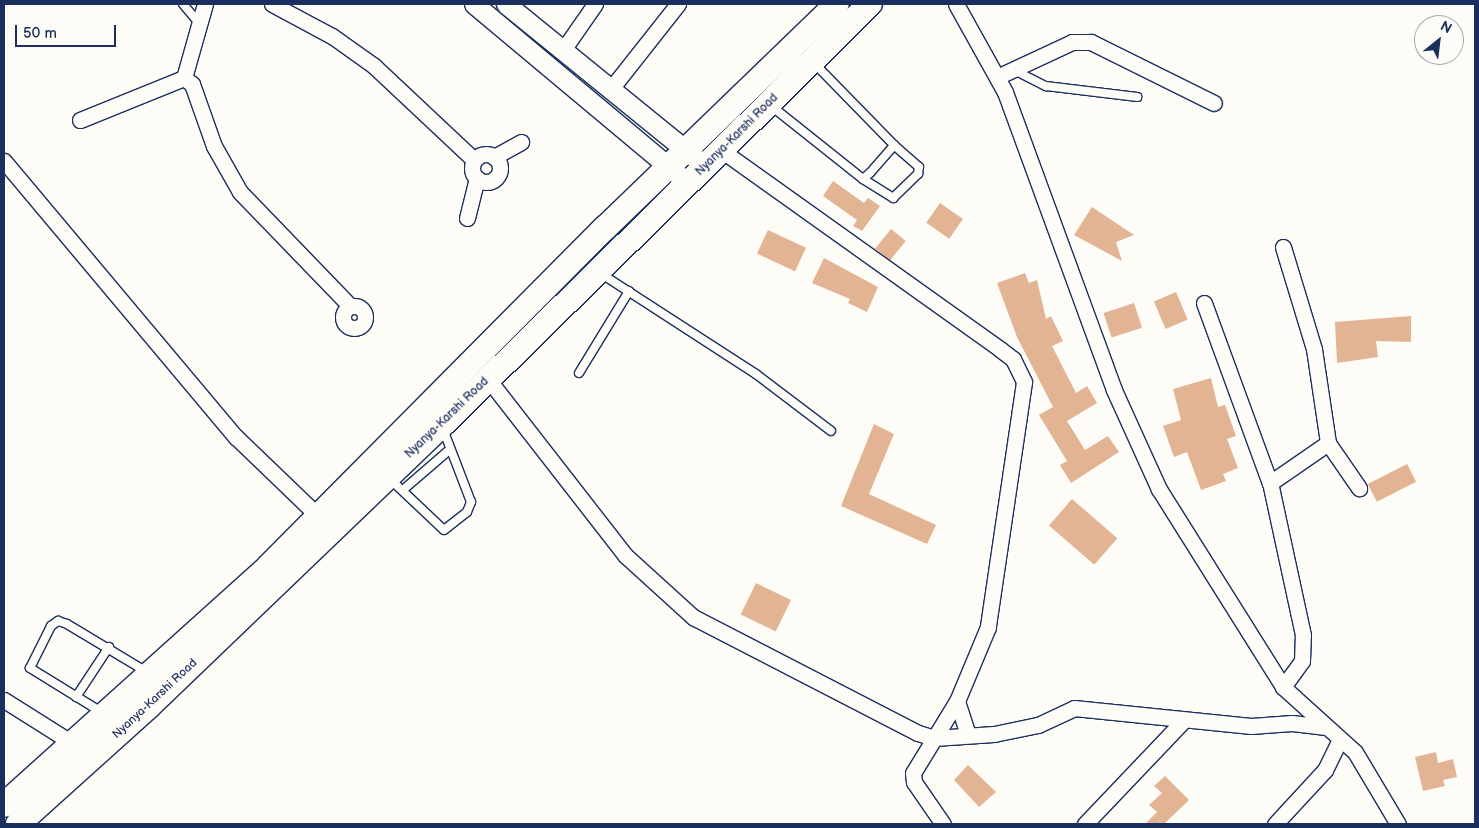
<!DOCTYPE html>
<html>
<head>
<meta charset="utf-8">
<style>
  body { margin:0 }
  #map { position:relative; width:1479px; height:828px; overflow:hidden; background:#fdfcf7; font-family:"Balsamiq Sans",sans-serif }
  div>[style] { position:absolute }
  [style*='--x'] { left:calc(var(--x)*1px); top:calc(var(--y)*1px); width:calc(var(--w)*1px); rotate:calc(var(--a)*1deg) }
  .building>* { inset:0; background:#e3b494; transform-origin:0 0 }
  .roads { filter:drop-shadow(1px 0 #1b2f5e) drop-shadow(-1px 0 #1b2f5e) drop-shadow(0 1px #1b2f5e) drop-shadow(0 -1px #1b2f5e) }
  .service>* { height:8px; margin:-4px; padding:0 4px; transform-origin:4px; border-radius:4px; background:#fdfcf7 }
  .minor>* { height:15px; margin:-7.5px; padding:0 7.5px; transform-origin:7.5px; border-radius:7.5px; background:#fdfcf7 }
  .minor>.ring { margin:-7.5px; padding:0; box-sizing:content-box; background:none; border:15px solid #fdfcf7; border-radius:50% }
  .tertiary>* { height:19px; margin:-9.5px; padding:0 9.5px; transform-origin:9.5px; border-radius:9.5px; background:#fdfcf7 }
  .primary>* { height:24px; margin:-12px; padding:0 12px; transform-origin:12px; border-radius:12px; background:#fdfcf7 }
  span { translate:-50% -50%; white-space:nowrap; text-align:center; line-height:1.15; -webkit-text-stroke:4px #fdfcf7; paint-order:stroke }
  .street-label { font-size:12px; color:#1b2f5e }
  .frame { position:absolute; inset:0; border:5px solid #1b2f5e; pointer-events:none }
  .north { position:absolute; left:1414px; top:15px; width:50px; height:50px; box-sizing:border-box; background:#fdfcf7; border:1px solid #a3aaba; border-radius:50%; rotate:29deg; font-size:14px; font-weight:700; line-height:20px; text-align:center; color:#1b2f5e }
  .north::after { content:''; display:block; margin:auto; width:18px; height:22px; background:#1b2f5e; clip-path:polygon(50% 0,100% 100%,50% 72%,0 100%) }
  .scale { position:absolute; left:15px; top:25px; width:101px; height:22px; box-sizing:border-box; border:2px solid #1b2f5e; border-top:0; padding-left:6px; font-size:15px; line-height:18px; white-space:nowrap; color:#1b2f5e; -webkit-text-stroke:4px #fdfcf7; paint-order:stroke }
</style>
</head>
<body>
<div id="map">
  <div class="building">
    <i style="clip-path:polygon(833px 181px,864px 203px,868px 198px,880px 206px,862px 231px,853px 226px,857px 220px,823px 196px)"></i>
    <i style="left:940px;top:203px;width:28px;height:24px;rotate:35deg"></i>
    <i style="clip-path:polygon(1092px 207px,1134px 235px,1116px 242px,1122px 261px,1074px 235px)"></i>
    <i style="left:891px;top:229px;width:19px;height:25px;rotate:39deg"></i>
    <i style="left:768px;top:230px;width:42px;height:26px;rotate:25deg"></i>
    <i style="clip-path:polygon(824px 258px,878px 287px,867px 312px,848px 303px,850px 299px,812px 283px)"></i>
    <i style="clip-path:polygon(1025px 273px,1029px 283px,1037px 280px,1046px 319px,1051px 316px,1063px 341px,1052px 346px,1076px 393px,1087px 386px,1097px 403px,1067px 421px,1085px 450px,1108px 436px,1119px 452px,1071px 483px,1060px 465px,1067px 461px,1039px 415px,1053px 407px,1017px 337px,997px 283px)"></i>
    <i style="left:1176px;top:292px;width:30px;height:24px;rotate:67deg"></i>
    <i style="left:1134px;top:303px;width:26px;height:32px;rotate:72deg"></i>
    <i style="clip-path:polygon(1411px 316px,1411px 342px,1376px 341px,1378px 357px,1337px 363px,1335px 322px)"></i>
    <i style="clip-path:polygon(1211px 378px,1218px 407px,1225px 405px,1236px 436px,1227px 439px,1238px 468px,1223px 474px,1226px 481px,1201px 490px,1187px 452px,1174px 457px,1163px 426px,1181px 420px,1173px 389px)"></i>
    <i style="clip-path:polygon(874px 424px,894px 434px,869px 494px,936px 525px,927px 544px,841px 506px)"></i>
    <i style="left:1407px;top:464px;width:20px;height:44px;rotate:63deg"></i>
    <i style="left:1072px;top:499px;width:60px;height:35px;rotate:41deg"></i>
    <i style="left:756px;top:583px;width:39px;height:35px;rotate:26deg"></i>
    <i style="clip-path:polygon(1436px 752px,1438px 763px,1453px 759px,1457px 777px,1443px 780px,1445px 786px,1423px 791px,1415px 757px)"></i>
    <i style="clip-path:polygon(968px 765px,996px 792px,979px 807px,954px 780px)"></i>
    <i style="clip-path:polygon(1165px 776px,1189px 800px,1164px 824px,1145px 824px,1157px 812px,1149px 805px,1162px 793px,1154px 786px)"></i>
  </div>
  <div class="roads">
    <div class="service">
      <i style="--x:183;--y:4;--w:26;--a:50"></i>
      <i style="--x:1012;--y:69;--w:38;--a:27"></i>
      <i style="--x:1046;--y:86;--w:92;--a:6.9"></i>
      <i style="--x:770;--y:105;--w:119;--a:38.5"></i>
      <i style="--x:863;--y:179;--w:9;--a:-41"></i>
      <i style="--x:870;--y:173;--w:37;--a:-49"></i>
      <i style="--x:894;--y:145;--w:116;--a:-134.3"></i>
      <i style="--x:863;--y:179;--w:36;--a:32"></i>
      <i style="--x:893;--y:198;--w:35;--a:-44"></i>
      <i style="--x:918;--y:174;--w:7;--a:-82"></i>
      <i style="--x:919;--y:167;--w:33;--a:-139"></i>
      <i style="--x:600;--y:273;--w:186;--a:32.9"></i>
      <i style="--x:756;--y:374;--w:94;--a:37.2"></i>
      <i style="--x:579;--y:373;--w:96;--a:-58.6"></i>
      <i style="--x:390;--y:479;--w:74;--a:43.4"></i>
      <i style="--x:444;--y:530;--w:29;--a:-38"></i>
      <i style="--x:467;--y:512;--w:11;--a:-68"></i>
      <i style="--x:471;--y:502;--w:78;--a:-111"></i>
      <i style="--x:404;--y:489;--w:58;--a:-40.8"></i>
      <i style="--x:76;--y:697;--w:60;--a:-56.6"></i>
      <i style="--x:103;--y:713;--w:86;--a:-148.3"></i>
      <i style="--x:30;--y:668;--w:47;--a:-63.4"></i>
      <i style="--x:51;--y:626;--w:9;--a:-36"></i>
      <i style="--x:58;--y:621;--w:9;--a:18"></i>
      <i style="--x:67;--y:624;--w:93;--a:31"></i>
    </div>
    <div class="minor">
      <i style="--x:272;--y:4;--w:68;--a:28.1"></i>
      <i style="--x:332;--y:36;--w:52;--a:35.5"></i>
      <i style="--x:374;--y:66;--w:137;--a:43.2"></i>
      <i style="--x:956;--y:4;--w:101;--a:60.9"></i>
      <i style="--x:1005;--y:92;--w:317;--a:69.9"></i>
      <i style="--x:1114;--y:390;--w:109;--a:65.6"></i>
      <i style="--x:1159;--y:489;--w:234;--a:57.9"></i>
      <i style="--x:1283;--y:687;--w:97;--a:42.1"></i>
      <i style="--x:1355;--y:752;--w:84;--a:59.2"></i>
      <i style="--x:563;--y:50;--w:56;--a:-55.2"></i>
      <i style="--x:997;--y:77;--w:83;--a:-25"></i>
      <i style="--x:1072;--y:42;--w:19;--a:0"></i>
      <i style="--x:1091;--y:42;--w:137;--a:26.4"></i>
      <i style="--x:184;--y:78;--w:10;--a:37"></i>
      <i style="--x:192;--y:84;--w:66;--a:70.5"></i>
      <i style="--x:214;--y:146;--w:53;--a:60.5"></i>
      <i style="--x:240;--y:192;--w:158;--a:46"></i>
      <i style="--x:610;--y:90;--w:110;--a:-51.7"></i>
      <i style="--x:80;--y:120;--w:112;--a:-22"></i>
      <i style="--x:184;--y:78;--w:77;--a:-74.2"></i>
      <i style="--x:721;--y:150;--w:344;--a:35.5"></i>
      <i style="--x:1001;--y:350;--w:15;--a:37"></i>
      <i style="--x:1013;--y:359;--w:25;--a:64"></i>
      <i style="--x:1024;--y:382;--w:248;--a:98.4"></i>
      <i style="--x:988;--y:627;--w:80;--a:112.7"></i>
      <i style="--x:957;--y:701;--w:84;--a:121.4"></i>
      <i style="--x:913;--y:773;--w:9;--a:84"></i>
      <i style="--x:914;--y:782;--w:51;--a:55.4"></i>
      <i class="ring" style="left:472px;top:154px;width:13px;height:13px"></i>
      <i style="--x:494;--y:157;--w:31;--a:-29"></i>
      <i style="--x:4;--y:161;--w:361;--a:50"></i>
      <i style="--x:236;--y:437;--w:114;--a:43.9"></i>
      <i style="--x:467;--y:218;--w:41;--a:-76"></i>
      <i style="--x:1283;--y:247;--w:107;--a:73.1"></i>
      <i style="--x:1314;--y:349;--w:95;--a:81.5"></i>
      <i style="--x:1328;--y:443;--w:55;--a:55.4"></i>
      <i style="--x:1204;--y:303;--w:192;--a:69.9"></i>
      <i class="ring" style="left:343px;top:306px;width:7px;height:7px"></i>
      <i style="--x:488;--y:379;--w:224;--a:52.1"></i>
      <i style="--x:626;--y:556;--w:91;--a:42.3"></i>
      <i style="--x:693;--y:617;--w:253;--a:27.3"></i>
      <i style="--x:918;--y:733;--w:17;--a:17"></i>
      <i style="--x:934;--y:738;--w:60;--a:-3.8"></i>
      <i style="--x:994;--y:734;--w:45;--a:-11.6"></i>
      <i style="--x:1038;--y:725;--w:40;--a:-25"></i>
      <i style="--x:1074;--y:708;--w:178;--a:5.8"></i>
      <i style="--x:1251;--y:726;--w:41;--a:-4.2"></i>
      <i style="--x:1292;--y:723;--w:32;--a:7"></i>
      <i style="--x:1283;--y:687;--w:32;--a:-54"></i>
      <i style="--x:1302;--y:661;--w:26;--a:-88"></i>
      <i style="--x:1303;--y:635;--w:156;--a:-102.2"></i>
      <i style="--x:1270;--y:483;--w:70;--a:-34.6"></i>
      <i style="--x:4;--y:700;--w:83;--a:32.2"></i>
      <i style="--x:957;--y:701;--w:36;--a:72"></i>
      <i style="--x:1085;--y:824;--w:144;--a:-46.4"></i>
      <i style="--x:1275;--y:824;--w:74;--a:-47.2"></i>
      <i style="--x:1325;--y:770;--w:34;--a:-64"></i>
    </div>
    <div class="tertiary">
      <i style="--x:474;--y:4;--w:279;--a:39.9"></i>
      <i style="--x:506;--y:4;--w:257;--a:39.1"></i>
    </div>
    <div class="primary">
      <i style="--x:4;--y:805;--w:357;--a:-42"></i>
      <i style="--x:269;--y:566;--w:477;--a:-45.2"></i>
      <i style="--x:605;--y:228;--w:322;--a:-44"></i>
      <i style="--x:18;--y:824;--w:176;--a:-42"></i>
      <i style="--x:149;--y:706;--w:406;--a:-43.8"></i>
      <i style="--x:442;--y:425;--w:600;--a:-44.53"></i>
    </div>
  </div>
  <div class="street-label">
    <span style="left:737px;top:135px;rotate:-45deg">Nyanya-Karshi Road</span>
    <span style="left:447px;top:418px;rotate:-44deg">Nyanya-Karshi Road</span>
    <span style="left:155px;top:699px;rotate:-43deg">Nyanya-Karshi Road</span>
  </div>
  <div class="frame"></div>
  <div class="north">N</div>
  <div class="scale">50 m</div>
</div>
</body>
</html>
